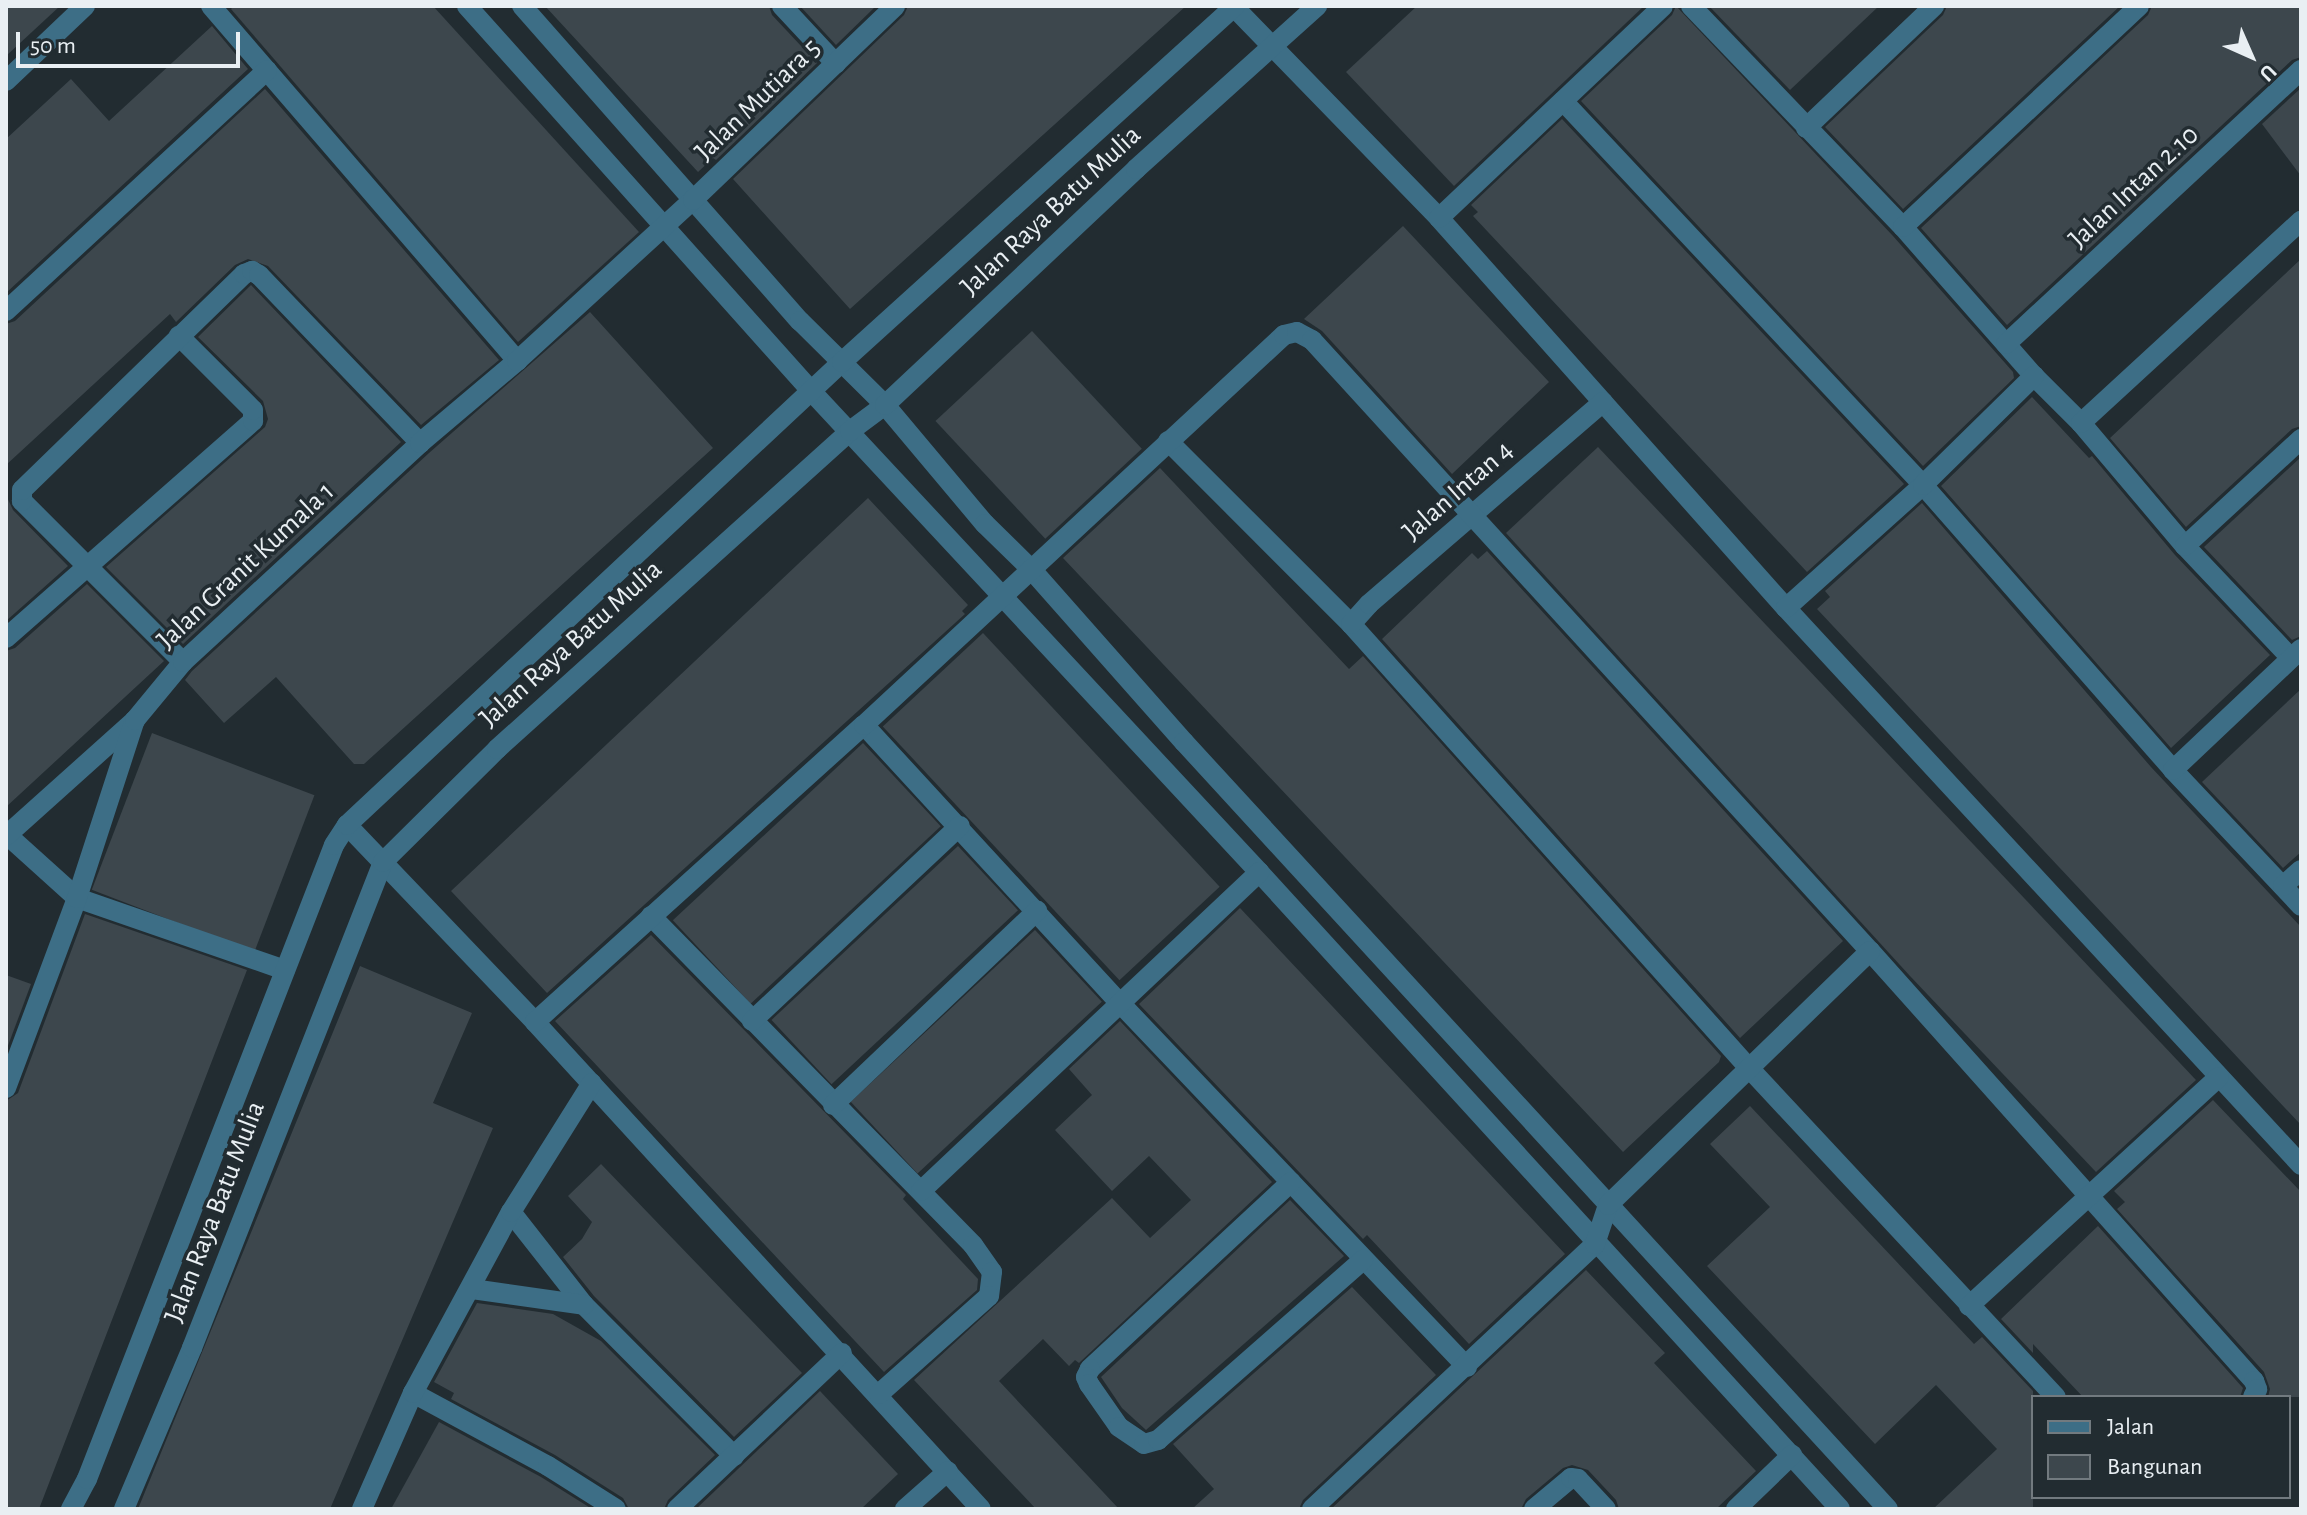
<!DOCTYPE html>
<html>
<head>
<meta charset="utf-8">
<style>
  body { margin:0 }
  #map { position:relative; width:2307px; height:1515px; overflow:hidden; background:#222c31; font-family:"Alegreya Sans",sans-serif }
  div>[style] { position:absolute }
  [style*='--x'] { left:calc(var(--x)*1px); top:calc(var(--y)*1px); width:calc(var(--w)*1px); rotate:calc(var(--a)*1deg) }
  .building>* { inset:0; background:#3d474d; transform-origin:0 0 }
  .minor>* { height:20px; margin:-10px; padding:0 10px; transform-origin:10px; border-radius:10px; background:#3d6e86 }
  span { translate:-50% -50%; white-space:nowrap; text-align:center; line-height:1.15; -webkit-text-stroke:7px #222c31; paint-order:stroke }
  .street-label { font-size:28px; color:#e9eff3 }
  .frame { position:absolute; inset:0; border:8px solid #e9eff3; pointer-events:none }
  .legend { position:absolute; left:2031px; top:1395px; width:260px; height:104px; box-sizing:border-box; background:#222c31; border:2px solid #727a7f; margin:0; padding:10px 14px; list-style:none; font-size:24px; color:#e9eff3 }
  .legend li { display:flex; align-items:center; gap:16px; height:40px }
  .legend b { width:40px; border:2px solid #727a7f }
  .north { position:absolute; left:2211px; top:16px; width:80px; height:80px; -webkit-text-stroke:6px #222c31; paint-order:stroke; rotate:135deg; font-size:22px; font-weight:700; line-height:32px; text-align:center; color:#e9eff3 }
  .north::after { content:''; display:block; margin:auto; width:28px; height:36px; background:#e9eff3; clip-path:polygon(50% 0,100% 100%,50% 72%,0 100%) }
  .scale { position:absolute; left:16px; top:32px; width:224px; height:36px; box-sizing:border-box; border:4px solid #e9eff3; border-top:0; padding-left:10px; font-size:24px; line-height:28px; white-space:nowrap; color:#e9eff3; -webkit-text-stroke:6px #222c31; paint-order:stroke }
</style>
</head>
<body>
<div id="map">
  <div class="building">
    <i style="clip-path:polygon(6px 6px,60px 6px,6px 56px)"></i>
    <i style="clip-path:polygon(234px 6px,433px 6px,639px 232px,518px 342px,231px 9px)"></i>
    <i style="clip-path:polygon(545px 6px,769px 6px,772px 15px,817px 63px,716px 160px,713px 158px,698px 172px)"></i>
    <i style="clip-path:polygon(800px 6px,876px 6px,836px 45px)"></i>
    <i style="clip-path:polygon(908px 6px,1186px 6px,850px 309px,733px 179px,904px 15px)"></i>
    <i style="clip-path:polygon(1417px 6px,1644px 6px,1454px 186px,1346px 72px)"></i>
    <i style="clip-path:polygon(1676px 6px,1893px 236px,2013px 372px,2014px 378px,1923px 466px,1581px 101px,1672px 15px)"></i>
    <i style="clip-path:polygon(1709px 6px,1879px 6px,1790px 90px)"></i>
    <i style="clip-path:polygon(1947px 6px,2120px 6px,1903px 209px,1825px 127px,1943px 15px)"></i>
    <i style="clip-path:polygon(2152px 6px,2301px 6px,2301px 57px,2292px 60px,2007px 325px,1921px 228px,2148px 15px)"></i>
    <i style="clip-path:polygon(212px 26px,248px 69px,6px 293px,6px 139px,71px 79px,109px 121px)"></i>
    <i style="clip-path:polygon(2301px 88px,2301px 176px,2262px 124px)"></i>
    <i style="clip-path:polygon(265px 89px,499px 360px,421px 425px,268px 266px,248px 259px,235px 265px,176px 322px,170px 314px,6px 465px,6px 324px,15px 321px)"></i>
    <i style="clip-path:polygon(1562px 119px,1904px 484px,1807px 572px,1473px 216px,1478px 212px,1471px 205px)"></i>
    <i style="clip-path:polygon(1403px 226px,1549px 382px,1452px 474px,1322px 331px,1304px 319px)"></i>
    <i style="clip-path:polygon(2301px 259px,2301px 426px,2292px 429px,2186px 527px,2110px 438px)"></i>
    <i style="clip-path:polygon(251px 285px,401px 442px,183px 644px,106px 567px,265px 427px,268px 419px,263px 401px,198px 337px)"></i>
    <i style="clip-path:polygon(590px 312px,713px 448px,364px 764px,354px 764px,276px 677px,224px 723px,185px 680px,192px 671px,429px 453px)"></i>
    <i style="left:1032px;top:331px;width:161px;height:132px;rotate:47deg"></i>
    <i style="clip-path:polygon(2032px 397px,2089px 458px,2092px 456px,2175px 555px,2270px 655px,2171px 748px,1941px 486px)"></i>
    <i style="clip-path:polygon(1598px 447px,2196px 1080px,2096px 1172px,1910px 976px,1506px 533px)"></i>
    <i style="clip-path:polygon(2301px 457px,2301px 636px,2292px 640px,2204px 547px)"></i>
    <i style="clip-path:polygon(1160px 468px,1349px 669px,1363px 656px,1721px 1056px,1719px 1062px,1623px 1152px,1063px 558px)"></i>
    <i style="clip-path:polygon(6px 495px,13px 510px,68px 566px,6px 621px)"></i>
    <i style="clip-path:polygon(868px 498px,968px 605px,962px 611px,965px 614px,547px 993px,451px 891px)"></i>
    <i style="clip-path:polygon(1922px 503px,2151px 767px,2301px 927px,2301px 1125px,1817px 609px,1830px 597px,1825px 591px)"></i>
    <i style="clip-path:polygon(1487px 551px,1843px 941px,1740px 1038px,1382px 639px,1472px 553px,1478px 559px)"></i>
    <i style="clip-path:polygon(87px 584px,164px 661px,6px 807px,6px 651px,15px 648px)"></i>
    <i style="left:983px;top:633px;width:347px;height:137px;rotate:47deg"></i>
    <i style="clip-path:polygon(2301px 689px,2301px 852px,2283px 868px,2202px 782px)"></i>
    <i style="left:152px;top:733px;width:174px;height:168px;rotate:21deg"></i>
    <i style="left:863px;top:743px;width:114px;height:260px;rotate:47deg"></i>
    <i style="left:958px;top:846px;width:88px;height:255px;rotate:47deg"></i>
    <i style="clip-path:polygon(1240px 908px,1565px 1254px,1469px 1344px,1367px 1235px,1363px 1239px,1139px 1004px)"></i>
    <i style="clip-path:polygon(85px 914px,247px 970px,39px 1509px,6px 1509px,6px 1101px,18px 1093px)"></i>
    <i style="left:1035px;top:930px;width:98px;height:252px;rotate:47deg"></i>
    <i style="clip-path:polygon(651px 935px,906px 1195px,903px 1199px,978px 1279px,977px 1290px,884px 1372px,555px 1021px)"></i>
    <i style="clip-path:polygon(360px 966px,472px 1013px,433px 1103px,493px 1128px,330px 1509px,138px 1509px)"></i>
    <i style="clip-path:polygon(6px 975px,31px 984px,6px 1051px)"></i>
    <i style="clip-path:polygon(1120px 1021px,1272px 1182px,1079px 1363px,1075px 1360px,1069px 1366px,1043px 1339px,999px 1381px,1119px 1509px,1036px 1509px,914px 1380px,1112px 1198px,1150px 1238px,1191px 1200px,1149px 1156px,1112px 1191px,1055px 1130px,1092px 1095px,1069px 1069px)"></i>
    <i style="clip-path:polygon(2213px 1100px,2301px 1192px,2301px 1397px,2268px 1397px,2270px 1389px,2264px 1372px,2117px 1209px,2125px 1202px,2114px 1191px)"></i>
    <i style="clip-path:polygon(1750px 1106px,1974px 1344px,1982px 1337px,2033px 1391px,2033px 1509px,1933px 1509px,1997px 1449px,1936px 1385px,1875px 1444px,1707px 1266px,1770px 1207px,1710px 1144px)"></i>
    <i style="clip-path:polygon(601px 1164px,802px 1373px,734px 1437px,594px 1296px,563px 1257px,582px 1239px,592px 1222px,568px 1196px)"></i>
    <i style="clip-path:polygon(1290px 1200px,1344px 1256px,1146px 1430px,1122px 1408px,1101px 1377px)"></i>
    <i style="clip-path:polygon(2098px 1226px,2243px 1388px,2240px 1397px,2083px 1397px,2033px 1344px,2033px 1353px,2001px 1319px)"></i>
    <i style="clip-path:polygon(1586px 1270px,1665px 1353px,1654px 1363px,1756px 1471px,1716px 1509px,1619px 1509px,1616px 1500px,1588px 1470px,1572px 1465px,1563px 1468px,1526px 1499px,1521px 1509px,1331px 1509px)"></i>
    <i style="clip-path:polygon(1352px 1287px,1436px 1375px,1303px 1500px,1299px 1509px,1192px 1509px,1214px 1489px,1173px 1444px)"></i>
    <i style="clip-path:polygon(477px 1303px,553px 1314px,601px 1341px,715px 1455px,668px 1500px,664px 1509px,629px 1509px,623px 1498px,555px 1455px,451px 1399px,454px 1393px,434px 1382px)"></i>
    <i style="clip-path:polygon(820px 1391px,898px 1474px,861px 1509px,696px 1509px)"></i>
    <i style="clip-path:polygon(439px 1422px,541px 1477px,592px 1509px,391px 1509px)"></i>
  </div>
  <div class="minor">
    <i style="--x:211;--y:6;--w:469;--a:49.2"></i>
    <i style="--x:467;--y:6;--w:519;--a:48.2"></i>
    <i style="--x:813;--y:393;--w:654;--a:47.04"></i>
    <i style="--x:1259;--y:872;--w:862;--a:47.63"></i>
    <i style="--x:522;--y:6;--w:420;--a:48.6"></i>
    <i style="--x:800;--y:321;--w:120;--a:44.7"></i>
    <i style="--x:885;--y:405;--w:155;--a:50"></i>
    <i style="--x:985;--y:524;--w:64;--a:44.4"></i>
    <i style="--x:1031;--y:569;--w:231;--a:48.5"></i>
    <i style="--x:1184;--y:742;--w:1041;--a:47.45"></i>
    <i style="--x:782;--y:6;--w:79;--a:47"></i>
    <i style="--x:1691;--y:6;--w:306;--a:46.2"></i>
    <i style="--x:1903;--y:227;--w:198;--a:48.7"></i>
    <i style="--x:2034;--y:376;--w:66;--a:45"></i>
    <i style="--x:2081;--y:423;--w:161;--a:49.8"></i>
    <i style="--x:2185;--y:546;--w:154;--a:46.6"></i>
    <i style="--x:1234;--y:7;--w:294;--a:45.8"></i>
    <i style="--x:1439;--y:218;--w:522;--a:48.34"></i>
    <i style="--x:1786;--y:608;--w:759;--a:47.24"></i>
    <i style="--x:6;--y:81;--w:109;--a:-43.5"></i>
    <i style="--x:1563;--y:101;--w:526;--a:46.85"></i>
    <i style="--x:1923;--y:485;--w:379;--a:48.7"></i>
    <i style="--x:2173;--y:770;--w:187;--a:46.7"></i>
    <i style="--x:1806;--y:128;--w:177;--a:-43.6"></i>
    <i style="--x:1439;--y:218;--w:308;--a:-43.4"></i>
    <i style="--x:1903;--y:227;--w:323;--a:-43.1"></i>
    <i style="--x:6;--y:311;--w:355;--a:-42.7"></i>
    <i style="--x:2006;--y:344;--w:403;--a:-42.9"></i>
    <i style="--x:2081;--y:423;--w:299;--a:-42.6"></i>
    <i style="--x:1168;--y:441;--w:259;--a:45"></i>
    <i style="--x:1351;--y:624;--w:596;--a:48.13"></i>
    <i style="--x:1749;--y:1068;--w:450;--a:47"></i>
    <i style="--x:2185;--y:546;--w:158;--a:-42.7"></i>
    <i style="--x:1786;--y:608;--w:184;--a:-41.9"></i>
    <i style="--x:1923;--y:485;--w:156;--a:-44.5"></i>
    <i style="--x:1351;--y:624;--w:27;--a:-48"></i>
    <i style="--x:1369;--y:604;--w:309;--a:-40.8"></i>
    <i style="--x:6;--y:638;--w:329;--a:-41.3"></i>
    <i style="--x:253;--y:421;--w:11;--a:-90"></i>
    <i style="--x:253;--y:410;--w:105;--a:-135"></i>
    <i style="--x:183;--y:662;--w:228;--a:-135"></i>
    <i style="--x:22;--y:501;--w:11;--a:-90"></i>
    <i style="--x:22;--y:490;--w:310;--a:-44.2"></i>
    <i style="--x:244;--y:274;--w:9;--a:-21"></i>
    <i style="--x:252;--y:271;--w:8;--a:30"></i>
    <i style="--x:259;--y:275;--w:233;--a:46.2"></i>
    <i style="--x:864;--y:725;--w:378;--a:47.4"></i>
    <i style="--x:1120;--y:1003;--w:503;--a:46.37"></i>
    <i style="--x:2173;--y:770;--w:176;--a:-43.4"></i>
    <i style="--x:347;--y:825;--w:272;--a:46.3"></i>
    <i style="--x:535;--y:1022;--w:660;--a:47.52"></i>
    <i style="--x:6;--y:834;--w:96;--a:42"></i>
    <i style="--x:77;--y:898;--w:220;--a:19.1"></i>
    <i style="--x:7;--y:835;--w:172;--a:-41.9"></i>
    <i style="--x:2283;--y:886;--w:24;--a:-42"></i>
    <i style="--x:651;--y:916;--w:460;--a:45.6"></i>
    <i style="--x:973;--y:1245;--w:33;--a:55"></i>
    <i style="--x:992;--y:1272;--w:24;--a:97"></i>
    <i style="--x:989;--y:1296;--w:147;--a:138.3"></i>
    <i style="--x:752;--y:1021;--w:285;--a:-43.2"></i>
    <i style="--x:535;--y:1022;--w:443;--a:-42.1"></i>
    <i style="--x:864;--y:725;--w:573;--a:-42.88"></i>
    <i style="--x:1284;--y:335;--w:13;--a:-13"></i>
    <i style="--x:1297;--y:332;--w:17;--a:28"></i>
    <i style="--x:1312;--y:340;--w:827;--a:47.6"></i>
    <i style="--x:1870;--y:951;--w:577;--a:48.23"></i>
    <i style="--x:2254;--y:1381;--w:9;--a:69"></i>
    <i style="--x:2257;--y:1389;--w:9;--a:117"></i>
    <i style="--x:6;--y:1088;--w:203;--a:-69.5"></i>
    <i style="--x:77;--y:898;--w:187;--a:-72"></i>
    <i style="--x:135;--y:720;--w:75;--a:-50.4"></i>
    <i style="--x:183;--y:662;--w:323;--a:-42.7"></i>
    <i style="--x:420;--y:443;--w:127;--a:-40.2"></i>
    <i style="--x:517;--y:361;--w:239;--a:-42.5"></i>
    <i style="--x:693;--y:200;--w:280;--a:-43.8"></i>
    <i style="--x:833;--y:1105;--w:282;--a:-43.6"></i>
    <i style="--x:1291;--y:1182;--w:275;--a:137.1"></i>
    <i style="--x:1090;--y:1369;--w:9;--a:117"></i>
    <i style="--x:1086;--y:1377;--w:8;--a:67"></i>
    <i style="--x:1089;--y:1384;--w:52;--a:55.1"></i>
    <i style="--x:1119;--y:1427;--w:30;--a:34"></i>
    <i style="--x:1144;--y:1444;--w:15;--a:-16"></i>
    <i style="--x:1158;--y:1440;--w:273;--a:-41.3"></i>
    <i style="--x:921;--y:1191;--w:465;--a:-43.3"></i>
    <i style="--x:511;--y:1212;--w:118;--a:51.9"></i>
    <i style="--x:584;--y:1305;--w:213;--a:45.2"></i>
    <i style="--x:472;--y:1289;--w:113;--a:8.1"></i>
    <i style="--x:1969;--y:1306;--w:339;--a:-42.5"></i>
    <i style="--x:413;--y:1393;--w:153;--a:28.4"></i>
    <i style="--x:548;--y:1466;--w:80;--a:32.3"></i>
    <i style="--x:71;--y:1509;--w:34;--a:-62"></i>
    <i style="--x:87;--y:1479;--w:680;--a:-68.71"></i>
    <i style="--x:334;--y:845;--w:24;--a:-57"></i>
    <i style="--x:347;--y:825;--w:678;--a:-43.09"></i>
    <i style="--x:842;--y:362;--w:530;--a:-42.17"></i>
    <i style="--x:124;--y:1509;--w:175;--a:-67.1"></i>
    <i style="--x:192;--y:1348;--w:522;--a:-68.54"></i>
    <i style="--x:383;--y:862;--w:161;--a:-44.7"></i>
    <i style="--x:497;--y:749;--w:475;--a:-42"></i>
    <i style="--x:850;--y:431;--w:44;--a:-36.6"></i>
    <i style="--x:885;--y:405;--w:345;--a:-43.2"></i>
    <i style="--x:1136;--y:169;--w:244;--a:-42"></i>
    <i style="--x:362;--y:1509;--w:127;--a:-66.3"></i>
    <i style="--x:413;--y:1393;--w:206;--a:-61.6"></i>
    <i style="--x:511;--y:1212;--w:152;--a:-57.9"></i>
    <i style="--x:677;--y:1509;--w:227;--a:-43.4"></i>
    <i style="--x:905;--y:1509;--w:57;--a:-41.5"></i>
    <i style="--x:1312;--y:1509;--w:388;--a:-43.1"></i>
    <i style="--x:1595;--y:1244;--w:41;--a:-71.6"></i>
    <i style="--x:1608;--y:1205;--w:365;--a:-44.1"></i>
    <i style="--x:1534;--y:1509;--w:48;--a:-40"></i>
    <i style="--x:1571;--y:1478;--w:7;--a:8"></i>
    <i style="--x:1578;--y:1479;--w:41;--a:47"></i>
    <i style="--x:1736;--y:1509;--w:78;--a:-44"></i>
  </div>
  <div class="street-label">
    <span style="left:758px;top:100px;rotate:-44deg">Jalan Mutiara 5</span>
    <span style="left:2134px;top:187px;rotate:-43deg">Jalan Intan 2.10</span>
    <span style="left:1051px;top:211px;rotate:-43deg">Jalan Raya Batu Mulia</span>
    <span style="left:1458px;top:491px;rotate:-41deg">Jalan Intan 4</span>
    <span style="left:246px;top:566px;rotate:-43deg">Jalan Granit Kumala 1</span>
    <span style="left:571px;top:644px;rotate:-42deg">Jalan Raya Batu Mulia</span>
    <span style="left:215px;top:1212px;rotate:-69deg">Jalan Raya Batu Mulia</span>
  </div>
  <div class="frame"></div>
  <ul class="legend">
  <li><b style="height:10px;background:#3d6e86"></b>Jalan</li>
  <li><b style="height:22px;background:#3d474d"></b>Bangunan</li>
  </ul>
  <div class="north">U</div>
  <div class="scale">50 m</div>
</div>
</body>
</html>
